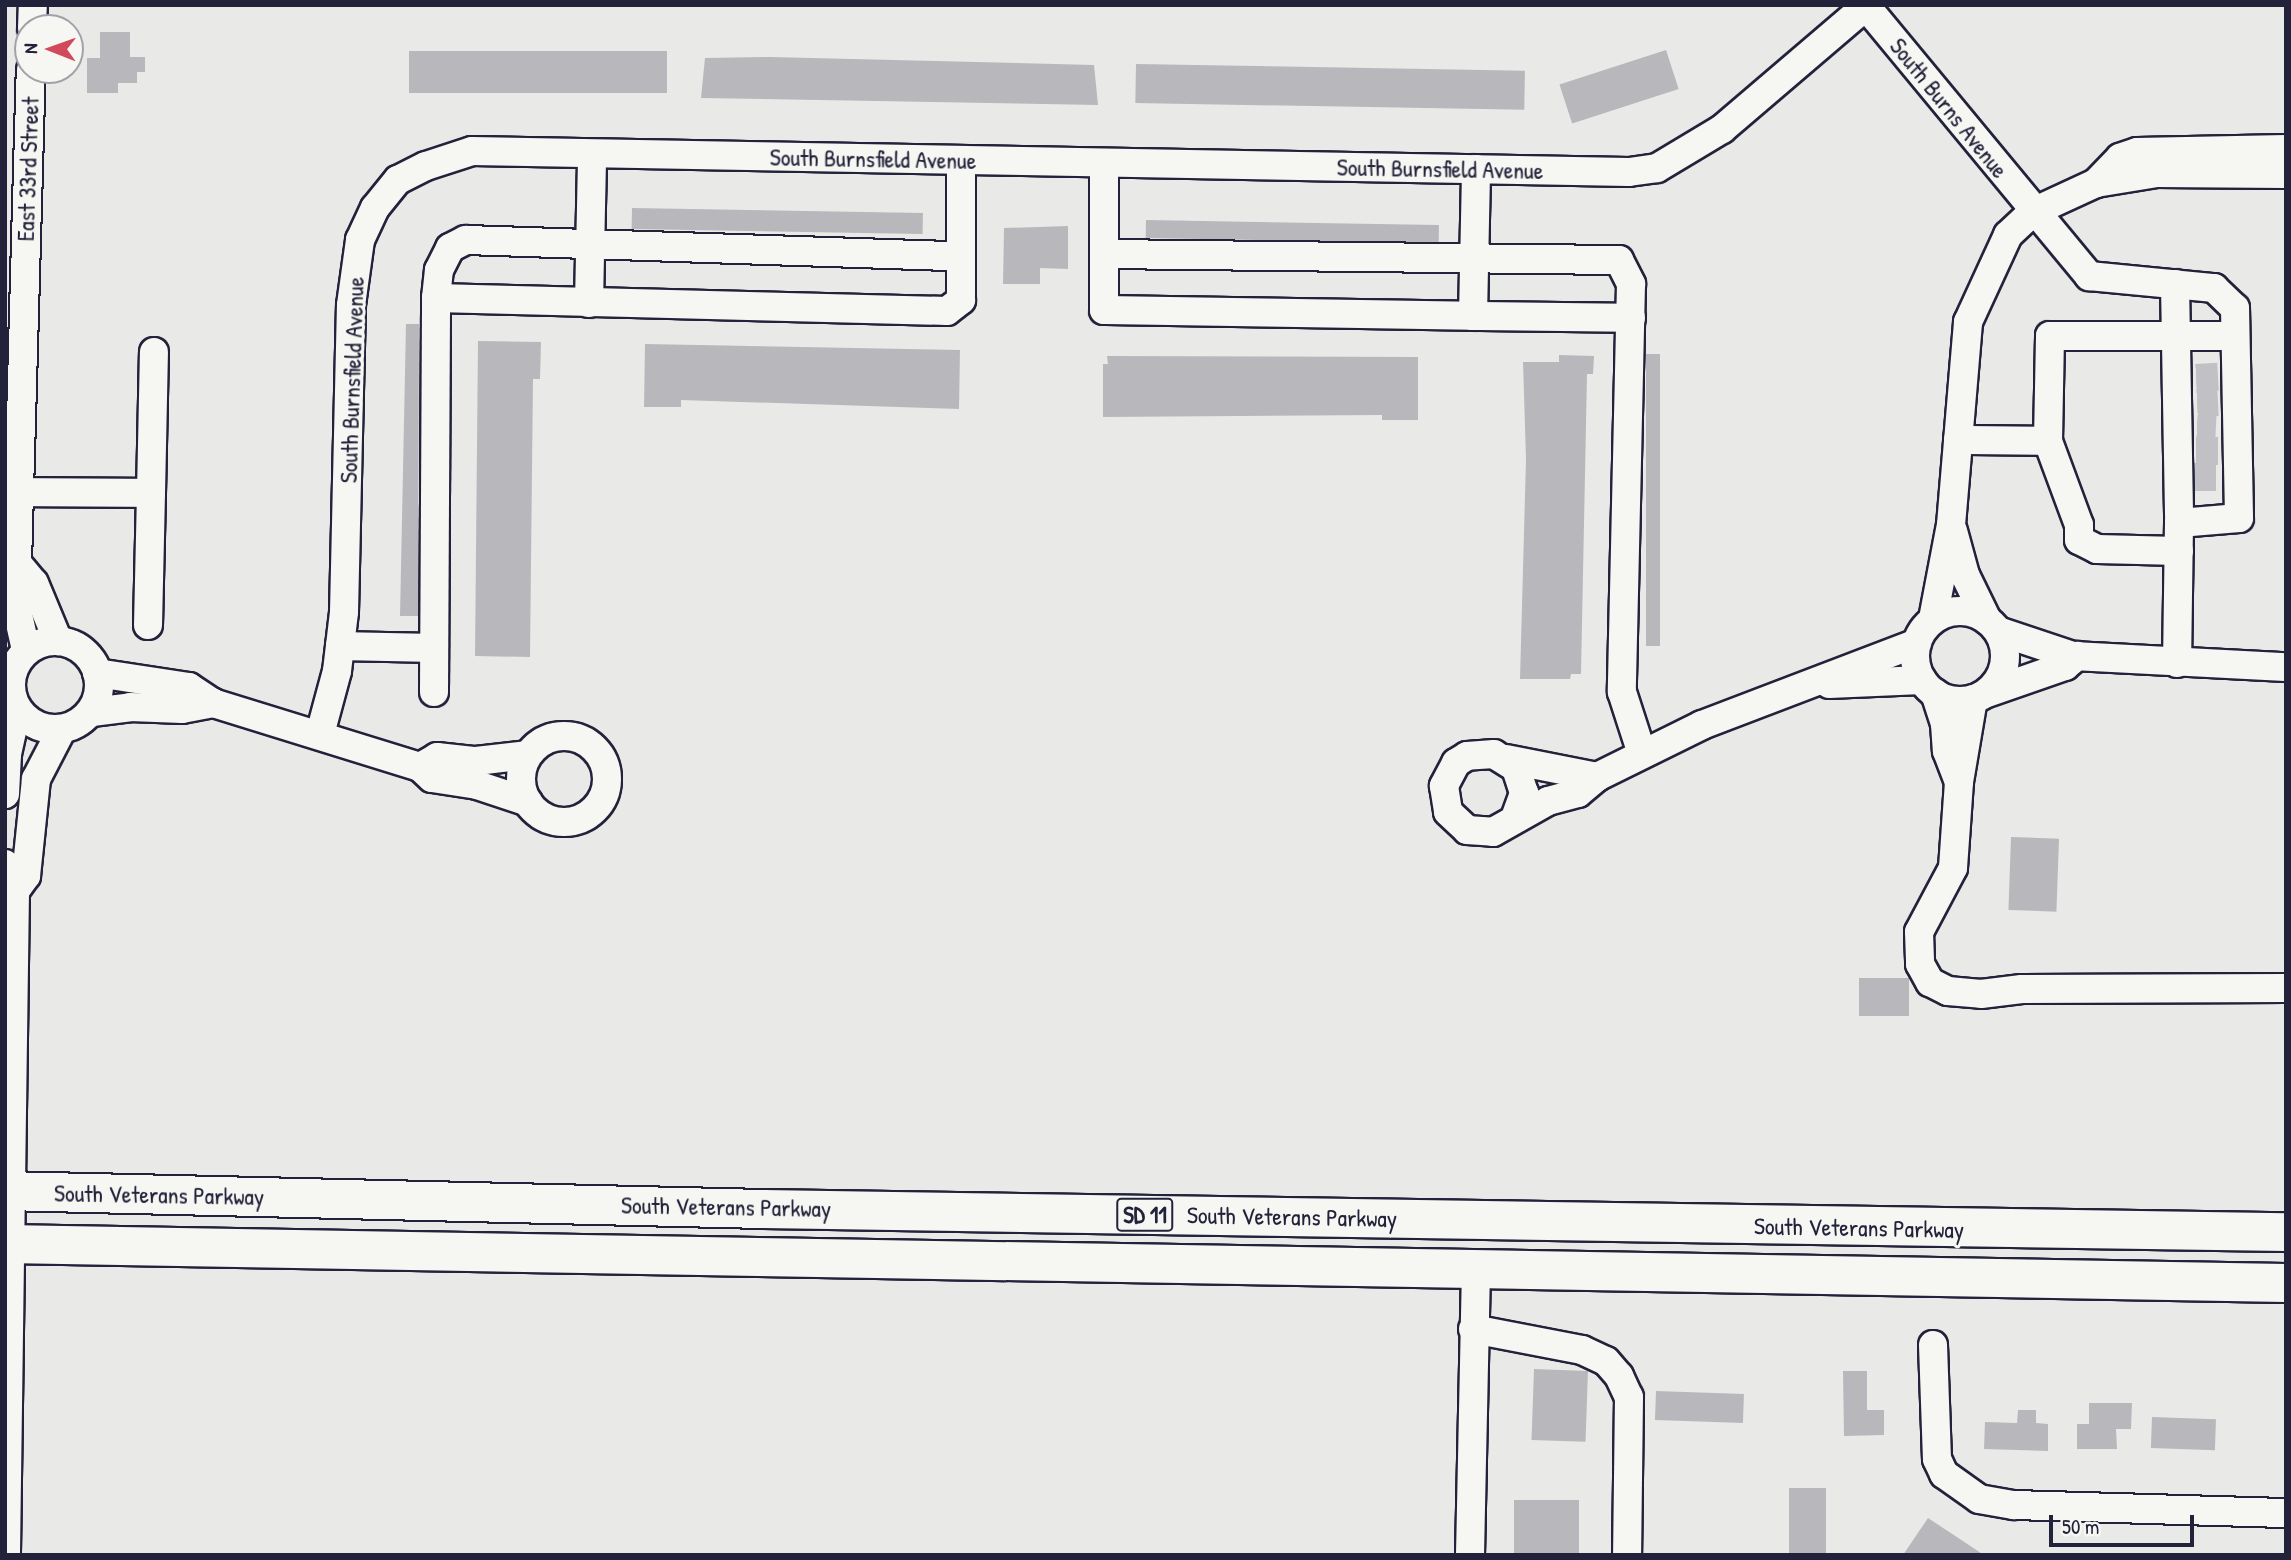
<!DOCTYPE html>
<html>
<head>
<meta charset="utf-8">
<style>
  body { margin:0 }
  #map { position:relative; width:2291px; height:1560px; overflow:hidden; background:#e9e9e7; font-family:"Patrick Hand",sans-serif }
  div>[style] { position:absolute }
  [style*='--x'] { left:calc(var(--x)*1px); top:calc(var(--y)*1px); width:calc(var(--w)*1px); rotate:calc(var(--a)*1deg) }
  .building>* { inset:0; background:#b8b8bc; transform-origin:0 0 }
  .minor-tunnel>* { height:28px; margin-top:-14px; transform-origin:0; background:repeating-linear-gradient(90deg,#c1c1c5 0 28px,transparent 0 42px) }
  .roads { filter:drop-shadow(2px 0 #22223b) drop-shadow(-2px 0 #22223b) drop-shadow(0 2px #22223b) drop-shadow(0 -2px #22223b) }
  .minor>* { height:28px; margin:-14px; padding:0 14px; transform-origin:14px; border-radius:14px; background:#f6f6f2 }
  .minor>.ring { margin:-14px; padding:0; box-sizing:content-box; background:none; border:28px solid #f6f6f2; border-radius:50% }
  .highway>* { height:38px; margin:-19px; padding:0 19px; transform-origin:19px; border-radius:19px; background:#f6f6f2 }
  span { translate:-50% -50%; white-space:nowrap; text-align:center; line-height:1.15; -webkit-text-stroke:6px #f6f6f2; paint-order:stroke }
  .shield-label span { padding:2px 5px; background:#f6f6f2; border:2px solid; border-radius:5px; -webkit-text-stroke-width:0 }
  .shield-label { font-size:23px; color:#22223b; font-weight:700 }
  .street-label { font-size:24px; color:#22223b }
  .frame { position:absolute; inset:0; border:7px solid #22223b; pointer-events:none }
  .north { position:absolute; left:14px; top:14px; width:70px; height:70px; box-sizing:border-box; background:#f6f6f2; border:2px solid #a1a1a9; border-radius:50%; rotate:271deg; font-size:19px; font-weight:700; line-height:28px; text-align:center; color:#22223b }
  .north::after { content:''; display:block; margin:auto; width:24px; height:32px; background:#d1495b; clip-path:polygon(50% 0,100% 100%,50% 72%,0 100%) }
  .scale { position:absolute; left:2049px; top:1515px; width:145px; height:32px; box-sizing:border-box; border:4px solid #22223b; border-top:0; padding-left:9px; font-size:21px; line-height:24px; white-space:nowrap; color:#22223b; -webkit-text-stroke:5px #f6f6f2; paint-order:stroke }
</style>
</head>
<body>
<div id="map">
  <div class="building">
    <i style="clip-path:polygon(100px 32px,130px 32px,130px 57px,145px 57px,145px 72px,137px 72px,137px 83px,118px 83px,118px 93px,87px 93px,87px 58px,100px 58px)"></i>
    <i style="left:1666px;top:50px;width:41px;height:112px;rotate:72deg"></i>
    <i style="left:409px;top:51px;width:258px;height:42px"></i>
    <i style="clip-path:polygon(770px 57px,1094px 65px,1098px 105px,701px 98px,705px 58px)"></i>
    <i style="left:1136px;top:64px;width:389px;height:39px;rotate:1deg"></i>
    <i style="left:632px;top:208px;width:291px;height:21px;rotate:1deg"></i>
    <i style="left:1146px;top:220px;width:293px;height:18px;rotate:1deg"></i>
    <i style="clip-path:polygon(1068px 226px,1068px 269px,1040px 268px,1040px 284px,1003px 284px,1004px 228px)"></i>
    <i style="clip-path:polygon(406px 324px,419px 324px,418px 616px,400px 616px)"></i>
    <i style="clip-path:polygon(478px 341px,541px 342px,540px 379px,533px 379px,530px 657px,475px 656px)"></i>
    <i style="clip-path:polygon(645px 344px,960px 350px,959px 409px,681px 400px,681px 407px,644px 407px)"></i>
    <i style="left:1646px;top:354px;width:14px;height:292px"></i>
    <i style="clip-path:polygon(1559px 355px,1594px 356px,1593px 374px,1587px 374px,1581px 674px,1571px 674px,1570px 679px,1520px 679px,1526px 459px,1523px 362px,1559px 362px)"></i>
    <i style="clip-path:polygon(1107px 356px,1418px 357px,1418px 420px,1382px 420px,1382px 415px,1103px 417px,1103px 364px,1108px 364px)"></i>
    <i style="left:2011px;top:837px;width:48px;height:73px;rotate:2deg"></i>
    <i style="left:1859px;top:978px;width:50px;height:38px"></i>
    <i style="left:1534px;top:1369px;width:54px;height:71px;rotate:2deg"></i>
    <i style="clip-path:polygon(1843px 1371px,1867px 1371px,1867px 1410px,1884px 1410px,1884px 1435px,1844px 1436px)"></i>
    <i style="left:1656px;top:1391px;width:88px;height:29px;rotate:2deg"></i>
    <i style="clip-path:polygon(2089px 1403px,2132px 1403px,2131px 1429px,2116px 1429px,2117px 1449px,2077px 1449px,2077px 1424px,2089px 1424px)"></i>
    <i style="clip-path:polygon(2018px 1410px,2036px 1410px,2036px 1423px,2048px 1424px,2048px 1451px,1984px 1449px,1985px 1422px,2017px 1423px)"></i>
    <i style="left:2152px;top:1417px;width:64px;height:31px;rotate:2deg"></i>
    <i style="left:1789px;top:1488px;width:37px;height:65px"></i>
    <i style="left:1514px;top:1500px;width:65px;height:55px"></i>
    <i style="clip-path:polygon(1928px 1518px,1984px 1555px,1903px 1555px)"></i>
  </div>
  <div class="minor-tunnel">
    <i style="--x:2196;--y:378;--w:22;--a:-3"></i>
    <i style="--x:2197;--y:403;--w:21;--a:-3"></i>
    <i style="--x:2197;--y:425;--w:19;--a:3"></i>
    <i style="--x:2196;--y:451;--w:22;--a:0"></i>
    <i style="--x:2193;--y:477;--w:23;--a:0"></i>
  </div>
  <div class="roads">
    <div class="minor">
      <i style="--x:1865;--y:5;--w:352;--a:50.4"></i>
      <i style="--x:2089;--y:276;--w:126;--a:5.5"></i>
      <i style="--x:2214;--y:288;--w:29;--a:44"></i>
      <i style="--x:2235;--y:308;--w:210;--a:88.9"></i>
      <i style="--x:2239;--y:518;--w:60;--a:175.2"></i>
      <i style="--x:2179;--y:523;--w:140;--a:90.8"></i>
      <i style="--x:32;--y:28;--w:23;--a:-88"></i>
      <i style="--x:2286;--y:149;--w:149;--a:178.8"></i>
      <i style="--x:2137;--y:152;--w:18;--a:161"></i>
      <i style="--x:2120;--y:158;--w:35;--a:134"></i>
      <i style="--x:2096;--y:183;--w:62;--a:-9.3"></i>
      <i style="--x:2157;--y:173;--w:129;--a:0.4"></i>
      <i style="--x:1104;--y:163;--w:147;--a:90"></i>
      <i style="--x:1104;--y:310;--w:369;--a:0.9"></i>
      <i style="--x:1473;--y:316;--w:147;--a:-88.8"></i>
      <i style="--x:1104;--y:254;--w:515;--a:0.67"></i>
      <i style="--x:1619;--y:260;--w:27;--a:63"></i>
      <i style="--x:1631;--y:284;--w:408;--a:91.3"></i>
      <i style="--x:1622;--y:692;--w:65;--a:72.1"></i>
      <i style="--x:2175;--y:284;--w:239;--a:89"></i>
      <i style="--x:436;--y:298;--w:28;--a:-84"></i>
      <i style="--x:439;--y:270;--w:25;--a:-63"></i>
      <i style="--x:450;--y:248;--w:18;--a:-27"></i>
      <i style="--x:466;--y:240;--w:494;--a:1.9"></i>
      <i style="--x:589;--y:303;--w:148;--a:-88.8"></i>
      <i style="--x:1473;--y:316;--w:158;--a:0.7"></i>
      <i style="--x:1958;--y:440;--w:90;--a:0.6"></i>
      <i style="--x:19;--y:492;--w:132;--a:0.4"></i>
      <i style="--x:151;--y:493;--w:132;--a:91.3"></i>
      <i style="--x:151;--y:493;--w:141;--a:-88.8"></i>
      <i style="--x:1953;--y:531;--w:46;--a:74.7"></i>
      <i style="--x:1965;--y:575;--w:50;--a:63.9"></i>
      <i style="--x:2179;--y:551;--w:82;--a:-178.6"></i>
      <i style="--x:2097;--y:549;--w:20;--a:-153"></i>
      <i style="--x:2079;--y:540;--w:15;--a:-90"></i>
      <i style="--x:2079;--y:525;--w:90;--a:-110.3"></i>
      <i style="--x:2048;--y:441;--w:105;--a:-88.9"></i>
      <i style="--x:2050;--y:336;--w:185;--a:0"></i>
      <i style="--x:17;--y:563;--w:26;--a:50"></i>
      <i style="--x:34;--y:583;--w:63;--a:67.5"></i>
      <i class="ring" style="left:1915px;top:611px;width:62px;height:62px"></i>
      <i style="--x:1933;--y:619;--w:96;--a:-79.2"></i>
      <i style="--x:1951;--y:525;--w:204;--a:-85.2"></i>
      <i style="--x:1968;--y:322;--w:96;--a:-65.3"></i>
      <i style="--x:2008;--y:235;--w:34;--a:-43"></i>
      <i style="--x:2033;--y:212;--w:69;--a:-24.7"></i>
      <i style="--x:1998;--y:631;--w:79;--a:18.4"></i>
      <i style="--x:2073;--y:656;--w:213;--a:3"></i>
      <i class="ring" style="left:11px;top:641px;width:60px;height:60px"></i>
      <i style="--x:340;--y:646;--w:94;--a:1.2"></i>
      <i style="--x:26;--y:650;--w:64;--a:-102.7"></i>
      <i style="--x:12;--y:588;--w:25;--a:-79"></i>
      <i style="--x:17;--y:563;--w:493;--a:-88.4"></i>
      <i style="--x:97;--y:673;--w:93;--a:8.7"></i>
      <i style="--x:189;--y:687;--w:29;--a:34"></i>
      <i style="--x:213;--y:703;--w:217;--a:17.2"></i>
      <i style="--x:420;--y:767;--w:16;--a:43"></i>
      <i style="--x:432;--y:778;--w:46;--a:8.8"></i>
      <i style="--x:477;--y:785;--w:54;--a:18.4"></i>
      <i style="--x:1829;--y:684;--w:93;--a:-2.5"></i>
      <i style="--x:434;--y:692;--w:394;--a:-89.7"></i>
      <i style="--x:436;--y:298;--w:511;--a:1.46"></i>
      <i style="--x:947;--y:311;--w:18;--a:-38"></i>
      <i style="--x:961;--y:300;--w:140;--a:-90"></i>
      <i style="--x:1935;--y:693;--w:33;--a:72"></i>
      <i style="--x:1945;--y:724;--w:27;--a:86"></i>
      <i style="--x:1947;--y:751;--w:33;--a:69"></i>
      <i style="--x:1987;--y:693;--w:83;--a:-19.1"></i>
      <i style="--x:2065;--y:666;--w:16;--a:-40"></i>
      <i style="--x:1973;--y:699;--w:84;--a:99.6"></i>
      <i style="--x:1959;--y:782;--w:86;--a:94"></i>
      <i style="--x:1953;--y:868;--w:72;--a:118"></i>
      <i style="--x:1919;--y:932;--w:32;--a:88"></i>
      <i style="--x:1920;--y:964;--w:21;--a:61"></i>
      <i style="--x:1930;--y:982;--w:20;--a:27"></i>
      <i style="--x:1948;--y:991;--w:33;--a:5"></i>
      <i style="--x:1981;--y:994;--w:41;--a:-7"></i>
      <i style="--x:2022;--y:989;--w:264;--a:-0.2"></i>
      <i style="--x:92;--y:712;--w:38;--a:-7"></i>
      <i style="--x:130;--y:707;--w:52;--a:2.2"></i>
      <i style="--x:182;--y:709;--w:32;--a:-11"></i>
      <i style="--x:320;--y:734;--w:65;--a:-74.9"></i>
      <i style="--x:337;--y:671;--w:59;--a:-83.2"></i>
      <i style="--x:344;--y:612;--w:307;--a:-88.7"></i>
      <i style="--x:351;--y:305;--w:66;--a:-82.1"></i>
      <i style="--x:360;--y:240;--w:35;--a:-65"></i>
      <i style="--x:375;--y:208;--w:36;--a:-51"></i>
      <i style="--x:398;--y:180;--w:31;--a:-27"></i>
      <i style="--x:426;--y:166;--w:48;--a:-18.1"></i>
      <i style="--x:472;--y:151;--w:1157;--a:1.04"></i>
      <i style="--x:1629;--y:172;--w:28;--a:-8"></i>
      <i style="--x:1657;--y:168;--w:76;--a:-31"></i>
      <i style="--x:1722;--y:129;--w:189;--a:-40.5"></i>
      <i class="ring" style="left:521px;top:736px;width:58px;height:58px"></i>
      <i style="--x:1506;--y:759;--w:93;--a:11.2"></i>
      <i style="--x:420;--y:767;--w:20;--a:-30"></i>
      <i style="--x:437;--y:757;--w:39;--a:6"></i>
      <i style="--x:476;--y:761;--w:51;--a:-6.7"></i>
      <i style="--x:5;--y:794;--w:40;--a:-87.1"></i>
      <i style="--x:7;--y:754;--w:46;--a:-77.5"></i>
      <i style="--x:1515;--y:818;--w:27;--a:-70"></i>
      <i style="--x:1524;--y:793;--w:26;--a:-108"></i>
      <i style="--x:1516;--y:768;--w:26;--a:-148"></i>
      <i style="--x:1494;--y:754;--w:27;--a:176"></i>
      <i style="--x:1467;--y:756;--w:13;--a:148"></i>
      <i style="--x:1456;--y:763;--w:26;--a:118"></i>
      <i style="--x:1444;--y:786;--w:26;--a:81"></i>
      <i style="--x:1448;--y:812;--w:26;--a:43"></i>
      <i style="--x:1467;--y:830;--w:26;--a:4"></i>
      <i style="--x:1493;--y:832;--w:63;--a:-29.4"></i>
      <i style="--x:1548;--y:801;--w:31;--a:-15"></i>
      <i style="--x:1578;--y:793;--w:25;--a:-40"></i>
      <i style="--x:1597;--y:777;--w:117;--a:-26.3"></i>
      <i style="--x:1702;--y:725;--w:230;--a:-20.9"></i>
      <i style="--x:5;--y:864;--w:29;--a:70"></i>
      <i style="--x:15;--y:891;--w:664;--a:90.78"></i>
      <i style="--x:15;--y:891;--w:19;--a:-54"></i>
      <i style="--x:26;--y:876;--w:98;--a:-84.1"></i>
      <i style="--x:36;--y:779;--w:56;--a:-62.5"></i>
      <i style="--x:1473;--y:1329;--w:111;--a:10.9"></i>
      <i style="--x:1582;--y:1350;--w:26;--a:25"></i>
      <i style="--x:1606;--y:1361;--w:20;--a:49"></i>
      <i style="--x:1619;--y:1376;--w:23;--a:65"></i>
      <i style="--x:1629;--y:1397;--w:158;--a:90.7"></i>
      <i style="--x:1933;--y:1345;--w:114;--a:88"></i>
      <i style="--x:1937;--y:1459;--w:17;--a:65"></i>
      <i style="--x:1944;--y:1474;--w:43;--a:35.5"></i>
      <i style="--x:1979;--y:1499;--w:36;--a:10"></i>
      <i style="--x:2014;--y:1505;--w:272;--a:1.7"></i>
      <i style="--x:1470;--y:1555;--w:285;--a:-88.8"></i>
    </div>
    <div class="highway">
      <i style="--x:5;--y:1191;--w:758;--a:1.36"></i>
      <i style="--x:763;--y:1209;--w:1523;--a:0.87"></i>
      <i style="--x:5;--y:1244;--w:2281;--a:0.98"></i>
    </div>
  </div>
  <div class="shield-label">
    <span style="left:1145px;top:1215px">SD 11</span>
  </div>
  <div class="street-label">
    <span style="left:1949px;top:108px;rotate:51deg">South Burns Avenue</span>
    <span style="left:873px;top:159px;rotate:1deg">South Burnsfield Avenue</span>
    <span style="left:28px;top:169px;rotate:-88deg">East 33rd Street</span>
    <span style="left:1440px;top:169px;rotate:1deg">South Burnsfield Avenue</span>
    <span style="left:352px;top:380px;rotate:-88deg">South Burnsfield Avenue</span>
    <span style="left:159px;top:1195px;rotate:1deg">South Veterans Parkway</span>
    <span style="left:726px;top:1207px;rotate:1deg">South Veterans Parkway</span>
    <span style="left:1292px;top:1217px;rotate:1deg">South Veterans Parkway</span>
    <span style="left:1859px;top:1228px;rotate:1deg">South Veterans Parkway</span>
  </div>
  <div class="frame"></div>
  <div class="north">N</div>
  <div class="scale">50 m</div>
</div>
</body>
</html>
